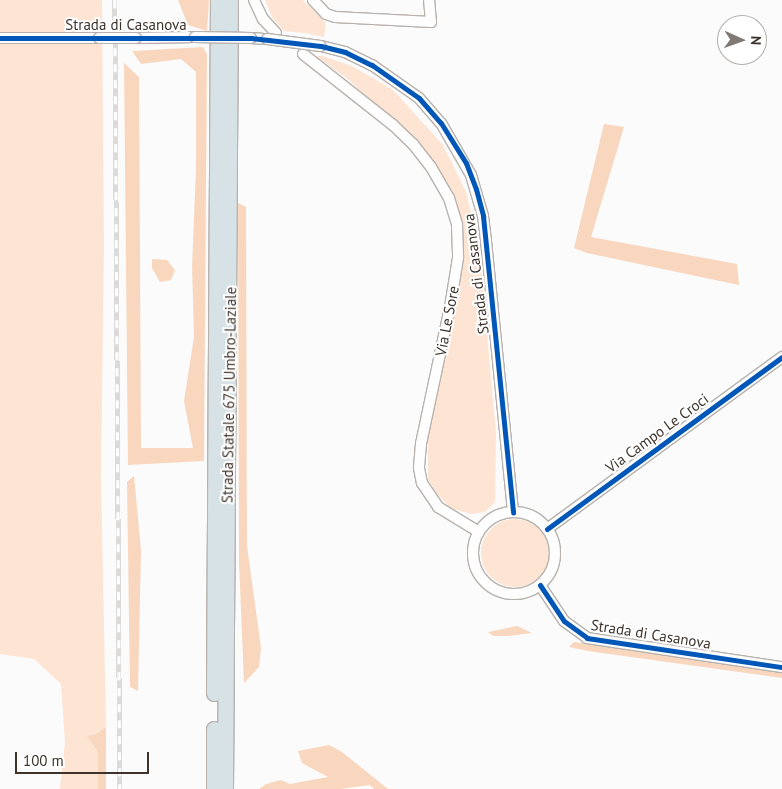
<!DOCTYPE html>
<html>
<head>
<meta charset="utf-8">
<style>
  body { margin:0 }
  #map { position:relative; width:782px; height:789px; overflow:hidden; background:#fbfbfb; font-family:"PT Sans",sans-serif }
  div>[style] { position:absolute }
  [style*='--x'] { left:calc(var(--x)*1px); top:calc(var(--y)*1px); width:calc(var(--w)*1px); rotate:calc(var(--a)*1deg) }
  .green>* { inset:0; background:#fde4d3 }
  .round { border-radius:50% }
  .forest>* { inset:0; background:#f8d7be }
  .roads { filter:drop-shadow(1px 0 #b7b2ae) drop-shadow(-1px 0 #b7b2ae) drop-shadow(0 1px #b7b2ae) drop-shadow(0 -1px #b7b2ae) }
  .minor>* { height:10px; margin:-5px; padding:0 5px; transform-origin:5px; border-radius:5px; background:#fefefe }
  .minor>.ring { margin:-5px; padding:0; box-sizing:content-box; background:none; border:10px solid #fefefe; border-radius:50% }
  .highway>* { height:15px; margin:-7.5px; padding:0 7.5px; transform-origin:7.5px; border-radius:7.5px; background:#d7e2e6 }
  .rail>* { height:4.5px; margin-top:-2.25px; transform-origin:0; background:repeating-linear-gradient(90deg,#fff 0 8px,#dcdbda 0 16px); box-sizing:border-box; border-block:1px solid #dcdbda }
  .bridges { filter:drop-shadow(1px 0 #b7b2ae) drop-shadow(-1px 0 #b7b2ae) drop-shadow(0 1px #b7b2ae) drop-shadow(0 -1px #b7b2ae) }
  .minor-bridge>* { height:10px; margin:-5px; padding:0 5px; transform-origin:5px; border-radius:5px; background:#fefefe }
  .cycleway>* { height:5px; margin:-2.5px; padding:0 2.5px; transform-origin:2.5px; border-radius:2.5px; background:#0057b8 }
  span { translate:-50% -50%; white-space:nowrap; text-align:center; line-height:1.15; -webkit-text-stroke:4px #fff; paint-order:stroke }
  .street-label { font-size:15px; color:#3e332b }
  .north { position:absolute; left:717px; top:15px; width:50px; height:50px; box-sizing:border-box; background:#fff; border:1px solid #b2adaa; border-radius:50%; rotate:92deg; font-size:14px; font-weight:700; line-height:20px; text-align:center; color:#3e332b }
  .north::after { content:''; display:block; margin:auto; width:18px; height:22px; background:#807974; clip-path:polygon(50% 0,100% 100%,50% 72%,0 100%) }
  .scale { position:absolute; left:15px; top:752px; width:134px; height:22px; box-sizing:border-box; border:2px solid #3e332b; border-top:0; padding-left:6px; font-size:15px; line-height:18px; white-space:nowrap; color:#3e332b; -webkit-text-stroke:4px #fff; paint-order:stroke }
</style>
</head>
<body>
<div id="map">
  <div class="green">
    <i style="clip-path:polygon(0 0,102px 0,104px 248px,101px 476px,106px 727px,88px 737px,98px 752px,98px 789px,60px 789px,65px 742px,61px 684px,34px 659px,0 654px)"></i>
    <i style="clip-path:polygon(265px 0,303px 0,326px 23px,324px 37px,305px 33px,284px 31px,272px 17px)"></i>
    <i style="clip-path:polygon(316px 56px,323px 56px,352px 66px,393px 90px,443px 145px,466px 192px,479px 246px,496px 432px,495px 502px,485px 512px,471px 514px,450px 508px,438px 495px,428px 479px,428px 434px,461px 268px,460px 216px,448px 184px,429px 156px,349px 80px)"></i>
    <i class="round" style="left:481px;top:519px;width:68px;height:68px"></i>
  </div>
  <div class="forest">
    <i style="clip-path:polygon(178px 0,209px 0,207px 31px,188px 25px)"></i>
    <i style="clip-path:polygon(203px 47px,207px 54px,204px 461px,128px 465px,124px 63px,139px 77px,141px 448px,193px 448px,184px 401px,194px 337px,192px 266px,196px 170px,196px 72px,181px 59px,141px 64px,132px 51px)"></i>
    <i style="clip-path:polygon(604px 124px,624px 127px,591px 237px,737px 264px,739px 285px,587px 253px,574px 248px)"></i>
    <i style="clip-path:polygon(238px 203px,246px 207px,247px 546px,261px 648px,259px 667px,244px 683px,239px 563px)"></i>
    <i style="clip-path:polygon(152px 259px,167px 260px,175px 270px,171px 280px,160px 282px,152px 268px)"></i>
    <i style="clip-path:polygon(134px 476px,141px 550px,138px 691px,130px 687px,127px 482px)"></i>
    <i style="clip-path:polygon(517px 626px,532px 633px,508px 636px,493px 636px,488px 632px)"></i>
    <i style="clip-path:polygon(574px 642px,782px 670px,782px 678px,588px 651px,569px 647px)"></i>
    <i style="clip-path:polygon(106px 727px,106px 789px,98px 789px,98px 752px,87px 736px,95px 734px)"></i>
    <i style="clip-path:polygon(329px 745px,342px 752px,388px 789px,374px 789px,370px 785px,340px 789px,259px 789px,266px 784px,281px 780px,290px 784px,328px 777px,302px 763px,298px 751px)"></i>
  </div>
  <div class="roads">
    <div class="minor">
      <i style="--x:254;--y:0;--w:21;--a:65"></i>
      <i style="--x:263;--y:19;--w:19;--a:47"></i>
      <i style="--x:313;--y:0;--w:19;--a:47"></i>
      <i style="--x:326;--y:14;--w:9;--a:18"></i>
      <i style="--x:335;--y:17;--w:96;--a:3"></i>
      <i style="--x:431;--y:22;--w:22;--a:-95"></i>
      <i style="--x:0;--y:38;--w:99;--a:0"></i>
      <i style="--x:136;--y:38;--w:59;--a:-1"></i>
      <i style="--x:251;--y:38;--w:16;--a:4"></i>
      <i style="--x:321;--y:46;--w:25;--a:14"></i>
      <i style="--x:345;--y:52;--w:30;--a:26"></i>
      <i style="--x:372;--y:65;--w:57;--a:35.1"></i>
      <i style="--x:419;--y:98;--w:33;--a:49"></i>
      <i style="--x:441;--y:123;--w:60;--a:60"></i>
      <i style="--x:471;--y:175;--w:43;--a:73.7"></i>
      <i style="--x:483;--y:216;--w:25;--a:83"></i>
      <i style="--x:486;--y:241;--w:272;--a:84.3"></i>
      <i style="--x:303;--y:54;--w:115;--a:38.3"></i>
      <i style="--x:393;--y:125;--w:28;--a:44"></i>
      <i style="--x:413;--y:144;--w:29;--a:52"></i>
      <i style="--x:431;--y:167;--w:36;--a:60"></i>
      <i style="--x:449;--y:198;--w:28;--a:73"></i>
      <i style="--x:457;--y:225;--w:33;--a:88"></i>
      <i style="--x:458;--y:258;--w:50;--a:99.3"></i>
      <i style="--x:450;--y:307;--w:140;--a:102"></i>
      <i style="--x:421;--y:444;--w:24;--a:95"></i>
      <i style="--x:419;--y:468;--w:15;--a:79"></i>
      <i style="--x:422;--y:483;--w:29;--a:56"></i>
      <i style="--x:438;--y:507;--w:48;--a:31.4"></i>
      <i class="ring" style="left:473px;top:512px;width:72px;height:72px"></i>
      <i style="--x:547;--y:529;--w:291;--a:-36.2"></i>
      <i style="--x:540;--y:585;--w:43;--a:56.3"></i>
      <i style="--x:564;--y:621;--w:29;--a:36"></i>
      <i style="--x:587;--y:638;--w:197;--a:8.5"></i>
    </div>
    <div class="highway">
      <i style="--x:214;--y:693;--w:693;--a:-89.67"></i>
      <i style="--x:214;--y:789;--w:60;--a:-90"></i>
      <i style="--x:225;--y:789;--w:789;--a:-89.64"></i>
    </div>
  </div>
  <div class="rail">
    <i style="--x:115;--y:0;--w:789;--a:89.64"></i>
  </div>
  <div class="bridges">
    <div class="minor-bridge">
      <i style="--x:195;--y:37;--w:56;--a:1"></i>
      <i style="--x:99;--y:38;--w:37;--a:0"></i>
      <i style="--x:267;--y:39;--w:54;--a:7.4"></i>
    </div>
  </div>
  <div class="cycleway">
    <i style="--x:0;--y:38;--w:251;--a:0"></i>
    <i style="--x:251;--y:38;--w:70;--a:6.5"></i>
    <i style="--x:321;--y:46;--w:25;--a:14"></i>
    <i style="--x:345;--y:52;--w:30;--a:26"></i>
    <i style="--x:372;--y:65;--w:57;--a:35.1"></i>
    <i style="--x:419;--y:98;--w:33;--a:49"></i>
    <i style="--x:441;--y:123;--w:47;--a:58"></i>
    <i style="--x:466;--y:163;--w:28;--a:69"></i>
    <i style="--x:476;--y:189;--w:28;--a:75"></i>
    <i style="--x:483;--y:216;--w:298;--a:84.2"></i>
    <i style="--x:547;--y:529;--w:291;--a:-36.2"></i>
    <i style="--x:540;--y:585;--w:43;--a:56.3"></i>
    <i style="--x:564;--y:621;--w:29;--a:36"></i>
    <i style="--x:587;--y:638;--w:197;--a:8.5"></i>
  </div>
  <div class="street-label">
    <span style="left:126px;top:25px">Strada di Casanova</span>
    <span style="left:476px;top:274px;rotate:-97deg">Strada di Casanova</span>
    <span style="left:447px;top:321px;rotate:-79deg">Via Le Sore</span>
    <span style="left:229px;top:395px;rotate:-89deg">Strada Statale 675 Umbro-Laziale</span>
    <span style="left:657px;top:433px;rotate:-36deg">Via Campo Le Croci</span>
    <span style="left:651px;top:634px;rotate:9deg">Strada di Casanova</span>
  </div>
  <div class="north">N</div>
  <div class="scale">100 m</div>
</div>
</body>
</html>
